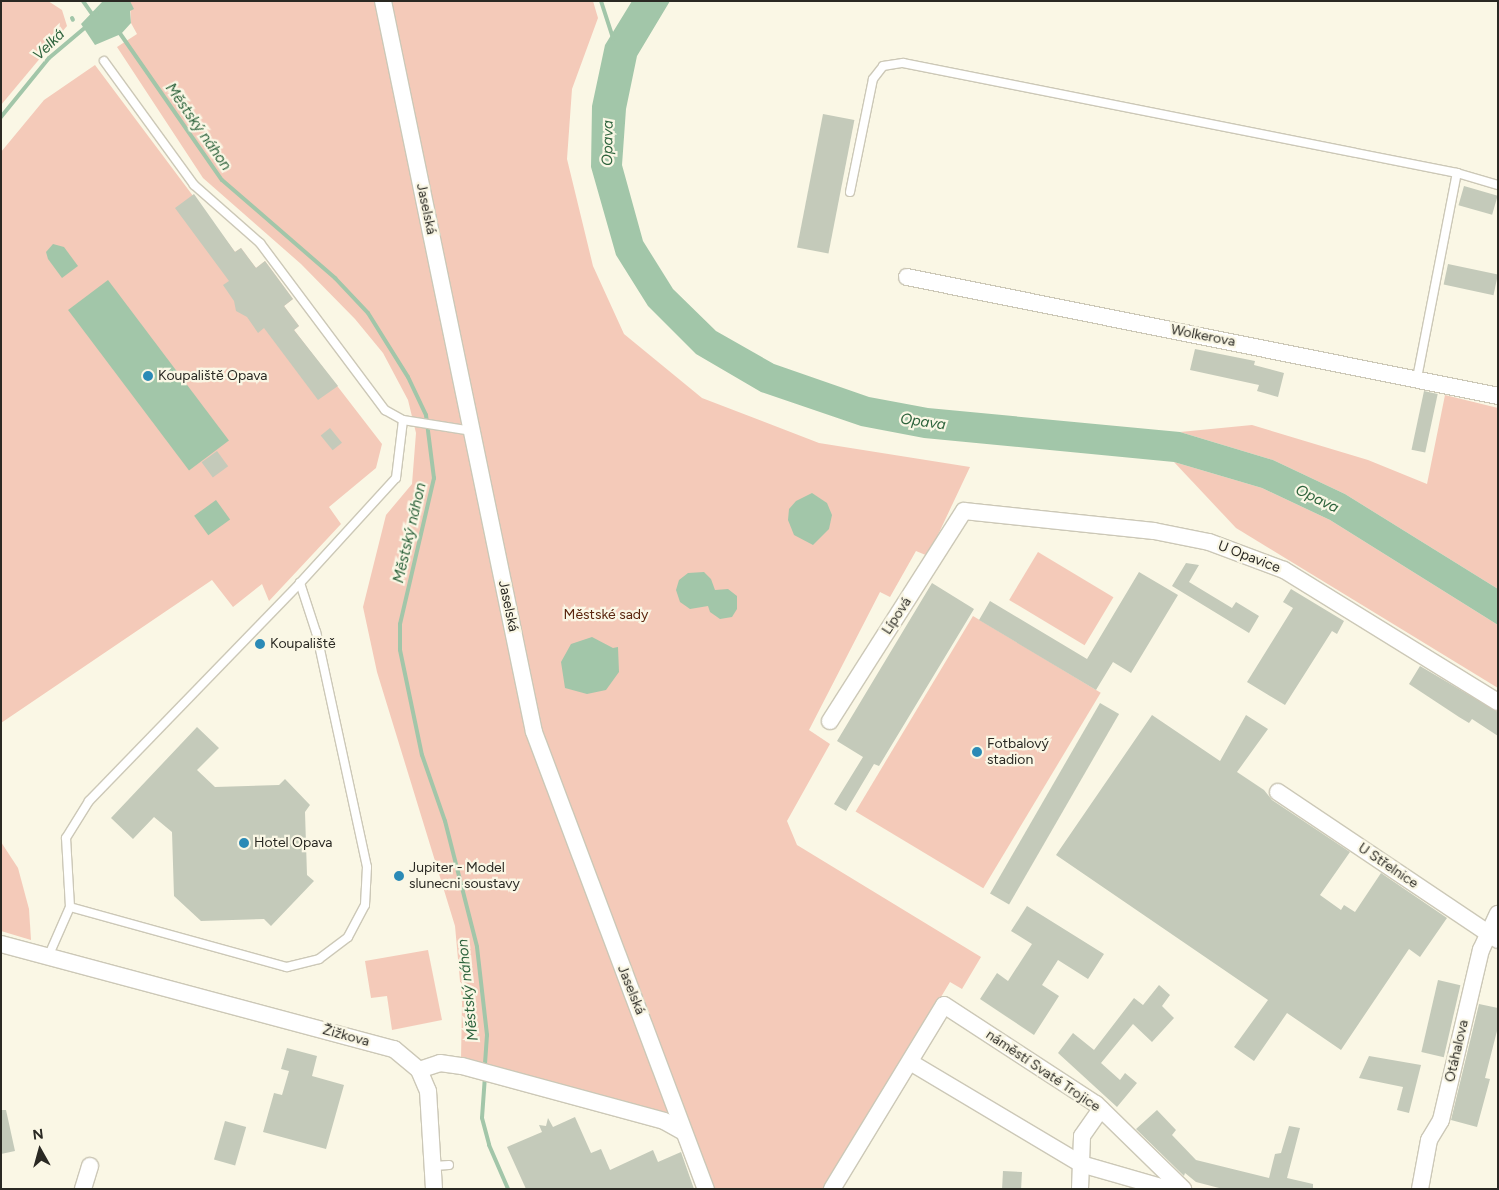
<!DOCTYPE html>
<html>
<head>
<meta charset="utf-8">
<style>
  body { margin:0 }
  #map { position:relative; width:1499px; height:1190px; overflow:hidden; background:#faf7e5; font-family:Figtree,sans-serif }
  div>[style] { position:absolute }
  [style*='--x'] { left:calc(var(--x)*1px); top:calc(var(--y)*1px); width:calc(var(--w)*1px); rotate:calc(var(--a)*1deg) }
  .green>* { inset:0; background:#f4cab9; transform-origin:0 0 }
  .water>* { inset:0; background:#a2c6a9; transform-origin:0 0 }
  .stream>* { height:4px; margin:-2px; padding:0 2px; transform-origin:2px; border-radius:2px; background:#a2c6a9 }
  .building>* { inset:0; background:#c4caba; transform-origin:0 0 }
  .roads { filter:drop-shadow(1px 0 #ccc8b7) drop-shadow(-1px 0 #ccc8b7) drop-shadow(0 1px #ccc8b7) drop-shadow(0 -1px #ccc8b7) }
  .service>* { height:8px; margin:-4px; padding:0 4px; transform-origin:4px; border-radius:4px; background:#fff }
  .minor>* { height:16px; margin:-8px; padding:0 8px; transform-origin:8px; border-radius:8px; background:#fff }
  .dots>* { width:14px; height:14px; translate:-50% -50%; box-sizing:border-box; border:2px solid #faf7e5; border-radius:50% }
  span { translate:-50% -50%; white-space:nowrap; text-align:center; line-height:1.15; -webkit-text-stroke:4.5px #faf7e5; paint-order:stroke }
  .street-label { font-size:14px; color:#2a2923 }
  .poi-label { font-size:14px; color:#2a2923 }
  .left { translate:0 -50%; text-align:left }
  .park-label { font-size:14px; color:#5a250d }
  .water-label { font-size:15px; color:#2d633c; font-style:italic }
  .frame { position:absolute; inset:0; border:2px solid #2a2923; pointer-events:none }
  .north { position:absolute; left:15px; top:1125px; width:50px; height:50px; -webkit-text-stroke:4px #faf7e5; paint-order:stroke; rotate:353deg; font-size:14px; font-weight:700; line-height:20px; text-align:center; color:#2a2923 }
  .north::after { content:''; display:block; margin:auto; width:18px; height:22px; background:#2a2923; clip-path:polygon(50% 0,100% 100%,50% 72%,0 100%) }
</style>
</head>
<body>
<div id="map">
  <div class="green">
    <i style="clip-path:polygon(1px 1px,48px 1px,62px 10px,67px 26px,1px 105px)"></i>
    <i style="clip-path:polygon(130px 1px,593px 1px,598px 18px,572px 89px,567px 159px,593px 266px,624px 334px,702px 398px,819px 443px,970px 467px,928px 556px,916px 551px,890px 597px,880px 592px,809px 730px,830px 744px,787px 821px,797px 845px,981px 957px,962px 989px,950px 982px,825px 1189px,714px 1189px,688px 1119px,461px 1059px,462px 1003px,455px 926px,377px 672px,363px 607px,386px 515px,412px 484px,416px 433px,408px 400px,383px 353px,355px 319px,301px 264px,203px 178px,117px 47px,137px 34px,131px 23px)"></i>
    <i style="clip-path:polygon(95px 65px,235px 252px,241px 248px,256px 268px,265px 261px,293px 299px,284px 306px,299px 326px,294px 330px,382px 444px,376px 468px,329px 507px,341px 524px,269px 601px,262px 584px,233px 607px,212px 580px,1px 723px,1px 152px,44px 100px)"></i>
    <i style="clip-path:polygon(1445px 395px,1498px 408px,1498px 589px,1345px 494px,1273px 460px,1180px 432px,1252px 425px,1368px 460px,1427px 484px)"></i>
    <i style="clip-path:polygon(1174px 462px,1262px 488px,1330px 520px,1498px 625px,1498px 688px,1236px 528px)"></i>
    <i style="left:1038px;top:552px;width:88px;height:56px;rotate:31deg"></i>
    <i style="left:973px;top:616px;width:149px;height:228px;rotate:31deg"></i>
    <i style="clip-path:polygon(1px 842px,18px 868px,29px 909px,31px 940px,1px 931px)"></i>
    <i style="clip-path:polygon(428px 950px,442px 1020px,392px 1030px,387px 996px,371px 998px,365px 961px)"></i>
  </div>
  <div class="water">
    <i style="clip-path:polygon(130px 1px,134px 9px,130px 11px,131px 23px,121px 34px,95px 45px,81px 24px,102px 2px)"></i>
    <i style="clip-path:polygon(632px 1px,670px 1px,637px 56px,626px 109px,622px 165px,643px 241px,673px 289px,716px 331px,774px 364px,869px 397px,928px 408px,1180px 432px,1273px 460px,1345px 494px,1498px 589px,1498px 625px,1330px 520px,1262px 488px,1174px 462px,924px 438px,861px 426px,761px 392px,696px 354px,648px 306px,616px 255px,591px 167px,592px 106px,605px 45px)"></i>
    <i style="clip-path:polygon(53px 244px,64px 247px,78px 266px,62px 278px,48px 259px,46px 252px)"></i>
    <i style="left:108px;top:280px;width:201px;height:50px;rotate:53deg"></i>
    <i style="clip-path:polygon(812px 493px,827px 503px,832px 515px,829px 529px,813px 545px,794px 535px,788px 520px,789px 509px,796px 501px)"></i>
    <i style="left:216px;top:500px;width:24px;height:27px;rotate:54deg"></i>
    <i style="clip-path:polygon(704px 572px,711px 579px,715px 590px,728px 589px,737px 596px,737px 609px,732px 617px,720px 619px,710px 612px,708px 606px,690px 609px,680px 602px,676px 590px,679px 580px,688px 573px)"></i>
    <i style="clip-path:polygon(592px 637px,613px 648px,618px 647px,619px 672px,606px 690px,587px 694px,565px 688px,561px 662px,571px 644px)"></i>
  </div>
  <div class="stream">
    <i style="--x:83;--y:1;--w:16;--a:55"></i>
    <i style="--x:92;--y:14;--w:5;--a:-11"></i>
    <i style="--x:601;--y:1;--w:40;--a:72"></i>
    <i style="--x:72;--y:18;--w:2;--a:63"></i>
    <i style="--x:119;--y:32;--w:180;--a:55.2"></i>
    <i style="--x:222;--y:180;--w:150;--a:40.9"></i>
    <i style="--x:335;--y:278;--w:48;--a:46.7"></i>
    <i style="--x:368;--y:313;--w:75;--a:58"></i>
    <i style="--x:408;--y:377;--w:42;--a:64.7"></i>
    <i style="--x:426;--y:415;--w:64;--a:82.8"></i>
    <i style="--x:434;--y:478;--w:150;--a:103.1"></i>
    <i style="--x:400;--y:624;--w:26;--a:90"></i>
    <i style="--x:400;--y:650;--w:107;--a:78.2"></i>
    <i style="--x:422;--y:755;--w:70;--a:70.8"></i>
    <i style="--x:445;--y:821;--w:130;--a:75.7"></i>
    <i style="--x:477;--y:947;--w:89;--a:83.5"></i>
    <i style="--x:487;--y:1035;--w:32;--a:94"></i>
    <i style="--x:1;--y:117;--w:76;--a:-50.9"></i>
    <i style="--x:49;--y:58;--w:50;--a:-40.1"></i>
    <i style="--x:485;--y:1076;--w:42;--a:94.1"></i>
    <i style="--x:482;--y:1118;--w:28;--a:75"></i>
    <i style="--x:489;--y:1145;--w:48;--a:66.6"></i>
  </div>
  <div class="building">
    <i style="left:823px;top:114px;width:32px;height:136px;rotate:11deg"></i>
    <i style="left:1464px;top:186px;width:35px;height:20px;rotate:16deg"></i>
    <i style="clip-path:polygon(194px 194px,235px 252px,241px 248px,256px 268px,265px 261px,293px 299px,284px 306px,299px 326px,294px 330px,338px 386px,318px 400px,264px 328px,258px 333px,247px 317px,236px 311px,234px 301px,223px 285px,229px 281px,175px 208px)"></i>
    <i style="left:1448px;top:264px;width:51px;height:21px;rotate:12deg"></i>
    <i style="clip-path:polygon(1195px 349px,1255px 361px,1254px 365px,1284px 373px,1278px 397px,1257px 391px,1259px 385px,1190px 370px)"></i>
    <i style="left:1424px;top:391px;width:14px;height:60px;rotate:12deg"></i>
    <i style="left:330px;top:428px;width:19px;height:12px;rotate:51deg"></i>
    <i style="left:217px;top:451px;width:19px;height:19px;rotate:54deg"></i>
    <i style="clip-path:polygon(1186px 563px,1199px 565px,1189px 582px,1232px 608px,1236px 602px,1259px 616px,1249px 633px,1172px 586px)"></i>
    <i style="clip-path:polygon(1139px 572px,1178px 595px,1131px 673px,1113px 662px,1096px 690px,979px 620px,990px 601px,1087px 659px)"></i>
    <i style="clip-path:polygon(932px 583px,974px 609px,879px 766px,874px 764px,846px 811px,834px 804px,863px 757px,837px 741px)"></i>
    <i style="clip-path:polygon(1291px 589px,1344px 621px,1337px 634px,1332px 631px,1285px 705px,1247px 682px,1293px 608px,1283px 602px)"></i>
    <i style="clip-path:polygon(1420px 666px,1498px 712px,1498px 736px,1472px 719px,1469px 723px,1459px 717px,1409px 684px)"></i>
    <i style="left:1100px;top:703px;width:22px;height:220px;rotate:30deg"></i>
    <i style="clip-path:polygon(1152px 715px,1220px 761px,1246px 715px,1268px 729px,1237px 772px,1264px 790px,1272px 800px,1350px 852px,1320px 895px,1341px 910px,1344px 905px,1355px 912px,1381px 873px,1447px 918px,1420px 957px,1409px 949px,1341px 1050px,1287px 1013px,1254px 1061px,1234px 1047px,1268px 1000px,1056px 855px)"></i>
    <i style="clip-path:polygon(197px 727px,219px 748px,197px 770px,215px 787px,279px 785px,285px 779px,310px 805px,305px 812px,307px 875px,314px 881px,271px 926px,264px 919px,201px 921px,174px 896px,172px 832px,154px 817px,133px 839px,111px 818px)"></i>
    <i style="clip-path:polygon(1027px 906px,1104px 954px,1088px 979px,1058px 960px,1042px 985px,1059px 996px,1034px 1035px,980px 999px,997px 973px,1008px 981px,1032px 944px,1011px 931px)"></i>
    <i style="left:1438px;top:980px;width:23px;height:74px;rotate:13deg"></i>
    <i style="clip-path:polygon(1159px 985px,1170px 995px,1162px 1006px,1174px 1018px,1152px 1042px,1133px 1024px,1101px 1063px,1120px 1080px,1125px 1073px,1137px 1083px,1117px 1107px,1058px 1053px,1073px 1033px,1094px 1050px,1134px 998px,1143px 1005px)"></i>
    <i style="clip-path:polygon(1479px 1004px,1498px 1008px,1498px 1027px,1485px 1078px,1490px 1079px,1477px 1127px,1451px 1120px)"></i>
    <i style="clip-path:polygon(287px 1048px,317px 1056px,312px 1076px,344px 1085px,326px 1149px,263px 1132px,274px 1093px,282px 1095px,289px 1071px,281px 1069px)"></i>
    <i style="clip-path:polygon(1369px 1056px,1421px 1065px,1409px 1113px,1397px 1110px,1403px 1087px,1359px 1078px)"></i>
    <i style="clip-path:polygon(1px 1110px,6px 1110px,15px 1151px,1px 1154px)"></i>
    <i style="clip-path:polygon(1157px 1110px,1176px 1130px,1172px 1135px,1196px 1160px,1269px 1178px,1275px 1154px,1281px 1153px,1289px 1126px,1300px 1128px,1287px 1178px,1313px 1184px,1313px 1189px,1223px 1189px,1196px 1182px,1185px 1173px,1184px 1176px,1136px 1129px)"></i>
    <i style="clip-path:polygon(575px 1117px,591px 1153px,601px 1149px,610px 1170px,653px 1150px,658px 1162px,681px 1152px,694px 1189px,526px 1189px,507px 1147px,542px 1132px,539px 1125px,546px 1126px,548px 1118px,553px 1127px)"></i>
    <i style="left:225px;top:1121px;width:22px;height:40px;rotate:16deg"></i>
    <i style="left:1003px;top:1171px;width:19px;height:18px;rotate:3deg"></i>
  </div>
  <div class="roads">
    <div class="service">
      <i style="--x:104;--y:61;--w:153;--a:54"></i>
      <i style="--x:194;--y:185;--w:88;--a:41.3"></i>
      <i style="--x:260;--y:243;--w:209;--a:53.2"></i>
      <i style="--x:385;--y:410;--w:21;--a:29"></i>
      <i style="--x:850;--y:192;--w:115;--a:-78.5"></i>
      <i style="--x:873;--y:79;--w:16;--a:-52"></i>
      <i style="--x:883;--y:66;--w:20;--a:-9"></i>
      <i style="--x:903;--y:63;--w:565;--a:11.23"></i>
      <i style="--x:1457;--y:173;--w:43;--a:16.3"></i>
      <i style="--x:1417;--y:378;--w:209;--a:-79"></i>
      <i style="--x:70;--y:907;--w:225;--a:15.5"></i>
      <i style="--x:287;--y:967;--w:33;--a:-14"></i>
      <i style="--x:319;--y:959;--w:36;--a:-37"></i>
      <i style="--x:348;--y:937;--w:36;--a:-62"></i>
      <i style="--x:365;--y:905;--w:38;--a:-87"></i>
      <i style="--x:367;--y:867;--w:240;--a:-102.2"></i>
      <i style="--x:316;--y:632;--w:52;--a:-108.1"></i>
      <i style="--x:48;--y:957;--w:55;--a:-66.3"></i>
      <i style="--x:70;--y:907;--w:69;--a:-93.3"></i>
      <i style="--x:66;--y:838;--w:44;--a:-58.1"></i>
      <i style="--x:89;--y:801;--w:303;--a:-45.9"></i>
      <i style="--x:300;--y:583;--w:142;--a:-47.6"></i>
      <i style="--x:396;--y:478;--w:58;--a:-83.1"></i>
      <i style="--x:403;--y:420;--w:70;--a:9.1"></i>
      <i style="--x:434;--y:1166;--w:15;--a:-4"></i>
    </div>
    <div class="minor">
      <i style="--x:383;--y:1;--w:746;--a:78.33"></i>
      <i style="--x:534;--y:732;--w:488;--a:69.4"></i>
      <i style="--x:907;--y:277;--w:603;--a:11.38"></i>
      <i style="--x:830;--y:721;--w:249;--a:-57.5"></i>
      <i style="--x:964;--y:511;--w:191;--a:6"></i>
      <i style="--x:1154;--y:531;--w:56;--a:11.3"></i>
      <i style="--x:1209;--y:542;--w:80;--a:20.5"></i>
      <i style="--x:1284;--y:570;--w:251;--a:31.7"></i>
      <i style="--x:1278;--y:792;--w:265;--a:33.9"></i>
      <i style="--x:1;--y:944;--w:407;--a:15"></i>
      <i style="--x:394;--y:1049;--w:33;--a:40"></i>
      <i style="--x:419;--y:1070;--w:23;--a:67"></i>
      <i style="--x:428;--y:1091;--w:98;--a:86.5"></i>
      <i style="--x:910;--y:1062;--w:199;--a:30.8"></i>
      <i style="--x:1081;--y:1164;--w:91;--a:16"></i>
      <i style="--x:419;--y:1070;--w:22;--a:-18"></i>
      <i style="--x:440;--y:1063;--w:22;--a:8"></i>
      <i style="--x:462;--y:1066;--w:209;--a:15.2"></i>
      <i style="--x:664;--y:1121;--w:21;--a:29"></i>
      <i style="--x:83;--y:1189;--w:24;--a:-73"></i>
      <i style="--x:832;--y:1189;--w:215;--a:-58.7"></i>
      <i style="--x:944;--y:1005;--w:181;--a:33.1"></i>
      <i style="--x:1096;--y:1104;--w:122;--a:44.3"></i>
      <i style="--x:1080;--y:1189;--w:53;--a:-87.8"></i>
      <i style="--x:1082;--y:1136;--w:33;--a:-55"></i>
      <i style="--x:1420;--y:1189;--w:50;--a:-79.6"></i>
      <i style="--x:1429;--y:1140;--w:23;--a:-59"></i>
      <i style="--x:1441;--y:1120;--w:175;--a:-76.8"></i>
      <i style="--x:1481;--y:950;--w:40;--a:-65"></i>
    </div>
  </div>
  <div class="dots">
    <i style="left:148px;top:376px;background:#2b8ab6"></i>
    <i style="left:260px;top:644px;background:#2b8ab6"></i>
    <i style="left:977px;top:752px;background:#2b8ab6"></i>
    <i style="left:244px;top:843px;background:#2b8ab6"></i>
    <i style="left:399px;top:876px;background:#2b8ab6"></i>
  </div>
  <div class="street-label">
    <span style="left:426px;top:209px;rotate:78deg">Jaselská</span>
    <span style="left:1203px;top:336px;rotate:11deg">Wolkerova</span>
    <span style="left:1249px;top:557px;rotate:21deg">U Opavice</span>
    <span style="left:508px;top:606px;rotate:78deg">Jaselská</span>
    <span style="left:897px;top:616px;rotate:-57deg">Lípová</span>
    <span style="left:1388px;top:866px;rotate:34deg">U Střelnice</span>
    <span style="left:631px;top:990px;rotate:68deg">Jaselská</span>
    <span style="left:346px;top:1036px;rotate:15deg">Žižkova</span>
    <span style="left:1457px;top:1051px;rotate:-77deg">Otáhalova</span>
    <span style="left:1043px;top:1071px;rotate:34deg">náměstí Svaté Trojice</span>
  </div>
  <div class="poi-label">
    <span class="left" style="left:158px;top:376px">Koupaliště Opava</span>
    <span class="left" style="left:270px;top:644px">Koupaliště</span>
    <span class="left" style="left:987px;top:752px">Fotbalový<br>stadion</span>
    <span class="left" style="left:254px;top:843px">Hotel Opava</span>
    <span class="left" style="left:409px;top:876px">Jupiter - Model<br>slunecni soustavy</span>
  </div>
  <div class="park-label">
    <span style="left:606px;top:615px">Městské sady</span>
  </div>
  <div class="water-label">
    <span style="left:49px;top:45px;rotate:-44deg">Velká</span>
    <span style="left:198px;top:127px;rotate:55deg">Městský náhon</span>
    <span style="left:608px;top:143px;rotate:-89deg">Opava</span>
    <span style="left:923px;top:422px;rotate:8deg">Opava</span>
    <span style="left:1317px;top:499px;rotate:26deg">Opava</span>
    <span style="left:410px;top:533px;rotate:-77deg">Městský náhon</span>
    <span style="left:468px;top:990px;rotate:-96deg">Městský náhon</span>
  </div>
  <div class="frame"></div>
  <div class="north">N</div>
</div>
</body>
</html>
